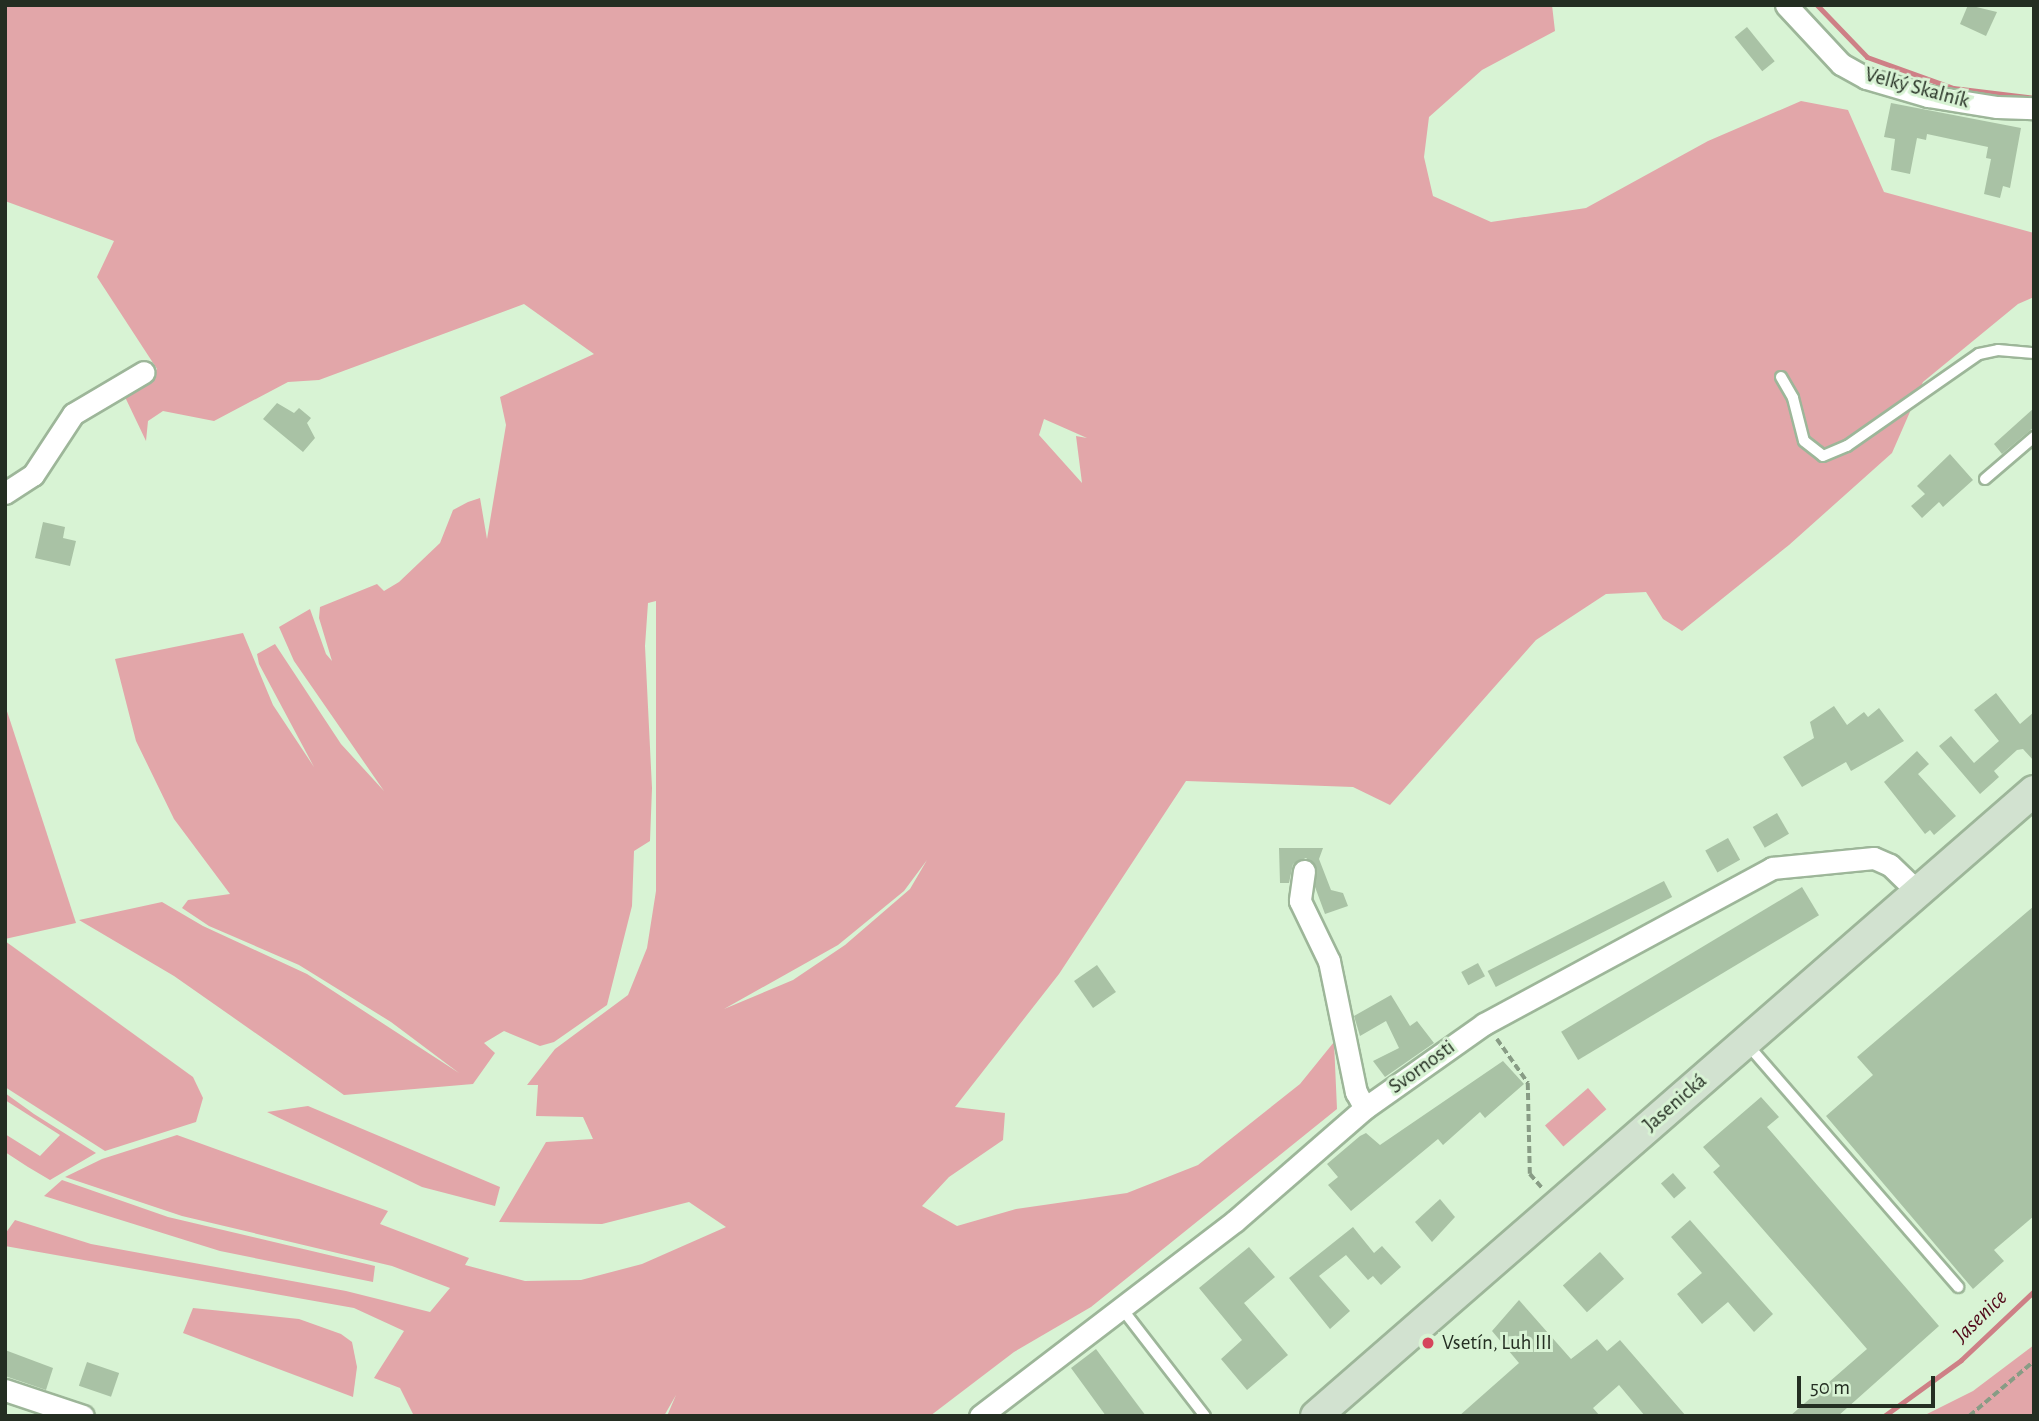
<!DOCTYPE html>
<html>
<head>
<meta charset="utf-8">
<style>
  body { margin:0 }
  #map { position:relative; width:2039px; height:1421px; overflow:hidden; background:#d8f3d4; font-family:"Alegreya Sans",sans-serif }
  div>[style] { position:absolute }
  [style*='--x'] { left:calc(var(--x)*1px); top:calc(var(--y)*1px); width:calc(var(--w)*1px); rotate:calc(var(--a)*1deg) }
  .green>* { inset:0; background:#e2a6a9; transform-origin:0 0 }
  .stream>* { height:5px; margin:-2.5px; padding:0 2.5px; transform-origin:2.5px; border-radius:2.5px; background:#ce8086 }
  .building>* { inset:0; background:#a9c2a5; transform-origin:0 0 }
  .path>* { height:3.5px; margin-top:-1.75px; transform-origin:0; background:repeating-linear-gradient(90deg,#889c85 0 7px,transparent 0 10.5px) }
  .roads { filter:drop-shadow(2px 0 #9db699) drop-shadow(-2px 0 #9db699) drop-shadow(0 2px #9db699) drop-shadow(0 -2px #9db699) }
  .lane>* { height:10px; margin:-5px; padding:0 5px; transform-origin:5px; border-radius:5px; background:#fff }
  .street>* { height:21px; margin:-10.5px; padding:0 10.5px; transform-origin:10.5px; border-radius:10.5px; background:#fff }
  .secondary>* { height:30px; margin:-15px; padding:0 15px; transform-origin:15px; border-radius:15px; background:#d2e2d0 }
  .dots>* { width:19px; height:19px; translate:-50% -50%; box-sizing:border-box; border:4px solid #d8f3d4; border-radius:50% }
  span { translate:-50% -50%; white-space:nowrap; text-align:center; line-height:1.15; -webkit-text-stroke:6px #d8f3d4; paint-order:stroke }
  .street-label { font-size:21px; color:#242e22 }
  .poi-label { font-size:21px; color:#242e22 }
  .left { translate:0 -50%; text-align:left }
  .water-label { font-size:23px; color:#510919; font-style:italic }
  .frame { position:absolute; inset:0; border:7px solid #242e22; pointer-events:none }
  .scale { position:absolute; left:1797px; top:1376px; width:138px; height:32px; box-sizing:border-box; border:4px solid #242e22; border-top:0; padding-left:9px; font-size:21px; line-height:24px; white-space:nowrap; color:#242e22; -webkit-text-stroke:5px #d8f3d4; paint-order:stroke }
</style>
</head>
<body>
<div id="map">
  <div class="green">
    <i style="clip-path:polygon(evenodd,5px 5px,1552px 5px,1555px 31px,1482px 70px,1429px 117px,1424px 157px,1433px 196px,1491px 222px,1586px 208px,1708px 141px,1801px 101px,1848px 110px,1884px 192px,2034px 233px,2034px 297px,2018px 304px,1923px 382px,1892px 453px,1789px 545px,1682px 631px,1663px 619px,1646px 592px,1606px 594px,1536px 640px,1390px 805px,1353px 787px,1186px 781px,1059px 974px,955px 1107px,1005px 1113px,1003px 1140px,949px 1177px,922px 1206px,957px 1226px,1016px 1209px,1127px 1193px,1198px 1165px,1300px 1084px,1334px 1042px,1337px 1109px,1091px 1307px,1014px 1352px,930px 1416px,667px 1416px,676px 1395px,664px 1416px,414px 1416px,400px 1388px,374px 1378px,404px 1331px,354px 1308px,5px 1246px,5px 1234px,15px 1220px,91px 1244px,346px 1291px,430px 1312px,450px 1288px,392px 1266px,182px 1216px,65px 1177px,102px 1159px,177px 1135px,388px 1211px,380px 1224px,469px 1258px,465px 1265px,525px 1281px,581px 1280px,642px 1264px,726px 1227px,689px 1202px,602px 1224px,499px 1222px,546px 1142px,593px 1139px,583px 1117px,536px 1116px,538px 1085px,527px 1085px,555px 1049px,628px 995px,647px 948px,656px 891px,656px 601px,648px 603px,645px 646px,652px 788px,650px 841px,634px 851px,632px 906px,607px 1005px,554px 1042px,540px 1046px,504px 1031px,484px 1043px,495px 1053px,473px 1084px,344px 1095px,174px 976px,79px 920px,162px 902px,203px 926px,307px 974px,459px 1073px,391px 1022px,299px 965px,209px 926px,182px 908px,188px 900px,230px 894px,174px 819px,136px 741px,115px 659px,243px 633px,273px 705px,314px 767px,259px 664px,257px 654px,275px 644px,341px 744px,384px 791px,294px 661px,279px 627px,310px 609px,326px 654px,332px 661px,319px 618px,320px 607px,377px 584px,384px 591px,399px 582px,440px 543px,453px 510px,468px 502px,480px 498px,487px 539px,506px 425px,500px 397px,594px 354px,524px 304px,319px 380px,288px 382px,214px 421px,163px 411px,148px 421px,146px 441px,125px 397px,157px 369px,97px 277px,114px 241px,5px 201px,5px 5px,1044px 419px,1087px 438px,1076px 436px,1082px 483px,1039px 435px,1044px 419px,5px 5px,927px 860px,910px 889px,845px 945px,793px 980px,724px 1009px,838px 945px,904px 891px,927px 860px)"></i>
    <i style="clip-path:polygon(5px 705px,76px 923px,5px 939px)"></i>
    <i style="clip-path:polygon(5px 941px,193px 1077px,203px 1098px,196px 1122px,105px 1151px,5px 1087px)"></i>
    <i style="left:1588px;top:1088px;width:28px;height:57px;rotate:49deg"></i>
    <i style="clip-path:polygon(5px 1093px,34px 1114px,96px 1153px,50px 1180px,28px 1167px,5px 1152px,5px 1134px,40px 1156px,60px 1135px,5px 1100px)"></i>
    <i style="clip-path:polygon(308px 1106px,500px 1187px,495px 1206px,422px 1187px,267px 1112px)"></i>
    <i style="clip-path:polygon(62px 1180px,168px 1217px,375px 1266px,373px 1282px,220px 1251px,44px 1196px)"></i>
    <i style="clip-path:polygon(193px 1308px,299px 1319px,341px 1334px,352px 1342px,357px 1367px,353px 1397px,183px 1333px)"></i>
    <i style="clip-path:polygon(2034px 1345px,2034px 1416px,1923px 1416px,1973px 1391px)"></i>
  </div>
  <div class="stream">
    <i style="--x:1817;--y:5;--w:72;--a:46.1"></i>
    <i style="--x:1867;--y:57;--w:91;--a:19.8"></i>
    <i style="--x:1953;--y:88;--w:82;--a:7"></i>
    <i style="--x:1884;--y:1416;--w:95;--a:-36"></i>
    <i style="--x:1961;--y:1360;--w:100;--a:-43.4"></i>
  </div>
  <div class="building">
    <i style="clip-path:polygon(1968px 5px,1997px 12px,1986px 36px,1960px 24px)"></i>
    <i style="left:1747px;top:27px;width:44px;height:16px;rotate:51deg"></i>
    <i style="clip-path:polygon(1891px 103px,2021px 128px,2010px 188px,2003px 186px,2000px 198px,1984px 194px,1991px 159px,1986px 158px,1988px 147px,1927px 134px,1926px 140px,1917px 138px,1910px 174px,1891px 170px,1895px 139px,1884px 137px)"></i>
    <i style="clip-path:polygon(277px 403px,294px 413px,299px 408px,311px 418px,307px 423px,315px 438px,303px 452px,263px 419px)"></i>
    <i style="clip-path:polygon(2034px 408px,2034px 427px,2002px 454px,1994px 444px)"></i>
    <i style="clip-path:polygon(1950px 454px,1973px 480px,1943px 507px,1939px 502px,1922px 518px,1911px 506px,1925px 494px,1917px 486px)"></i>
    <i style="clip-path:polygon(43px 522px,65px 527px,63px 538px,76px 541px,70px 566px,35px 558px)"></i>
    <i style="clip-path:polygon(1996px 693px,2020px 724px,2034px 712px,2034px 761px,2023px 749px,2017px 750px,1994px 771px,1999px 777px,1980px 794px,1939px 746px,1951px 736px,1974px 763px,1999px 741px,1974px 710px)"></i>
    <i style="clip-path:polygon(1834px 706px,1847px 725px,1864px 712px,1868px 717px,1879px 708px,1904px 741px,1851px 771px,1846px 762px,1802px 787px,1783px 757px,1814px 738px,1810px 722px)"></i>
    <i style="clip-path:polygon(1917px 751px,1929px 764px,1918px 774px,1956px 816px,1934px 835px,1930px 830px,1925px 834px,1884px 782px)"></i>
    <i style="left:1777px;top:813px;width:24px;height:28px;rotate:60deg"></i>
    <i style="left:1728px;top:838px;width:25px;height:26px;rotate:61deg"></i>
    <i style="clip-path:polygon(1279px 848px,1323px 848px,1319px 859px,1331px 890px,1343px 893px,1348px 906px,1325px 914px,1315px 887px,1316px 867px,1306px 858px,1293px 864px,1289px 883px,1280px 883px)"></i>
    <i style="left:1664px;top:881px;width:18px;height:198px;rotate:63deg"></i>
    <i style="left:1802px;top:887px;width:33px;height:281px;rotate:59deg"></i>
    <i style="clip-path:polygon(2034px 906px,2034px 1216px,1994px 1250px,2004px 1261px,1973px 1289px,1826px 1116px,1873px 1075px,1857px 1057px)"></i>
    <i style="left:1478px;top:963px;width:15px;height:19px;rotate:62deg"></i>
    <i style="left:1097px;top:965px;width:33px;height:28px;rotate:55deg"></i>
    <i style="clip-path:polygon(1391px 995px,1410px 1026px,1417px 1021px,1434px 1043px,1385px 1077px,1373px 1061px,1399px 1048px,1386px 1021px,1360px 1036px,1354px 1016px)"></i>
    <i style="clip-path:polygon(1503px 1061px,1524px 1084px,1485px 1118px,1480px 1112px,1443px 1145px,1438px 1139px,1351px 1211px,1328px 1185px,1338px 1177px,1327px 1164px,1360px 1136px,1366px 1133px,1380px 1145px)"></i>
    <i style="clip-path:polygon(1761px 1097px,1779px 1117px,1767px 1127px,1939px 1326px,1838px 1416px,1790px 1416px,1867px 1349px,1713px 1172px,1720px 1166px,1703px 1147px)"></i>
    <i style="left:1673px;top:1173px;width:20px;height:16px;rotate:49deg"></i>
    <i style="clip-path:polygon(1440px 1199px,1455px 1217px,1432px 1242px,1415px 1222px)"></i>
    <i style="clip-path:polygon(1690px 1220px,1773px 1314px,1754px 1332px,1728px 1302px,1702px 1324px,1677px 1294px,1702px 1273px,1671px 1237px)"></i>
    <i style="clip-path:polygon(1353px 1227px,1374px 1253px,1382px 1246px,1401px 1267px,1381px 1285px,1373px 1276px,1368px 1280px,1346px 1255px,1319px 1276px,1350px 1311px,1330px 1329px,1289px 1278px)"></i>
    <i style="clip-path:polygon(1249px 1247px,1275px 1277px,1244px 1303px,1288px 1355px,1247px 1390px,1221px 1359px,1242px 1340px,1199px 1288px)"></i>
    <i style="left:1600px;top:1252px;width:36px;height:50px;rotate:48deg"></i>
    <i style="clip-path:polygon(1519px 1300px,1571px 1359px,1597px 1339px,1607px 1351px,1620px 1340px,1686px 1416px,1645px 1416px,1619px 1385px,1593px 1408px,1600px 1416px,1459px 1416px,1519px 1363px,1492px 1331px)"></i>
    <i style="clip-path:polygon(1096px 1349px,1125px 1388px,1146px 1416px,1106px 1416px,1071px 1368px)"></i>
    <i style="clip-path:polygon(5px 1350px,53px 1368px,46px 1390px,5px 1376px)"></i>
    <i style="left:87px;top:1362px;width:34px;height:25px;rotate:19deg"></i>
  </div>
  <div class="path">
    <i style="--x:1497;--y:1039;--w:54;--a:54.8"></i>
    <i style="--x:1528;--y:1083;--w:91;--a:88.7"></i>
    <i style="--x:1530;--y:1174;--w:18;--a:49"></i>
    <i style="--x:1969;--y:1416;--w:85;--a:-40.2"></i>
  </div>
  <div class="roads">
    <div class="lane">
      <i style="--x:1781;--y:377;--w:24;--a:60"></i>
      <i style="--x:1793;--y:398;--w:44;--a:75.7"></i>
      <i style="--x:1804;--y:441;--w:24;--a:38"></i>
      <i style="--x:1823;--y:456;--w:26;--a:-23"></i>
      <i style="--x:1847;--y:446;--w:161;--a:-34.9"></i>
      <i style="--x:1979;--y:354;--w:19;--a:-12"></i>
      <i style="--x:1998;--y:350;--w:36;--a:5"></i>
      <i style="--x:1985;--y:479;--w:65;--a:-40.6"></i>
      <i style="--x:1747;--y:1044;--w:322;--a:49"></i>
      <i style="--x:1123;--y:1310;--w:134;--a:52.3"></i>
    </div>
    <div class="street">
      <i style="--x:1786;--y:5;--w:81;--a:47"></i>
      <i style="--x:1841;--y:64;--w:29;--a:29"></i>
      <i style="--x:1866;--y:78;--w:65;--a:16.2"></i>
      <i style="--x:1928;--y:96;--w:70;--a:9.1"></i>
      <i style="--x:1997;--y:107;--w:37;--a:2"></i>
      <i style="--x:5;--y:493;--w:33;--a:-33"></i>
      <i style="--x:33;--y:475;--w:73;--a:-56.7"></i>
      <i style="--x:73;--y:414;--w:82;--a:-30.6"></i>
      <i style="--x:1304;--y:871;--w:30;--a:98"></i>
      <i style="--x:1300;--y:901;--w:67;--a:64.2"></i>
      <i style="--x:1329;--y:961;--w:134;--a:78.4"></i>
      <i style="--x:1356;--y:1092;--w:18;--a:61"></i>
      <i style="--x:5;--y:1390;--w:82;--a:18.4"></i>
      <i style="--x:980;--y:1416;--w:321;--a:-37.4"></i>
      <i style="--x:1235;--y:1221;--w:172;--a:-41"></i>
      <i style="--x:1365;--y:1108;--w:146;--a:-35.2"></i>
      <i style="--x:1484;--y:1024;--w:328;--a:-28.4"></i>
      <i style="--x:1772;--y:868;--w:102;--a:-5.6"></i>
      <i style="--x:1874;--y:858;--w:17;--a:24"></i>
      <i style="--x:1890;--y:865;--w:39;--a:44"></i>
    </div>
    <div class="secondary">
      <i style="--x:1316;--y:1416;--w:952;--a:-41.04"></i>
    </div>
  </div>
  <div class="dots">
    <i style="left:1428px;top:1343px;background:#d5455c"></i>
  </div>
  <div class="street-label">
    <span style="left:1917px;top:88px;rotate:15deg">Velký Skalník</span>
    <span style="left:1422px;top:1067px;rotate:-36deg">Svornosti</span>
    <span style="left:1675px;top:1103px;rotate:-41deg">Jasenická</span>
  </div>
  <div class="poi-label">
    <span class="left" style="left:1442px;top:1343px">Vsetín, Luh III</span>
  </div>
  <div class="water-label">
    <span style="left:1981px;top:1317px;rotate:-44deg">Jasenice</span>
  </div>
  <div class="frame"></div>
  <div class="scale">50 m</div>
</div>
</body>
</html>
